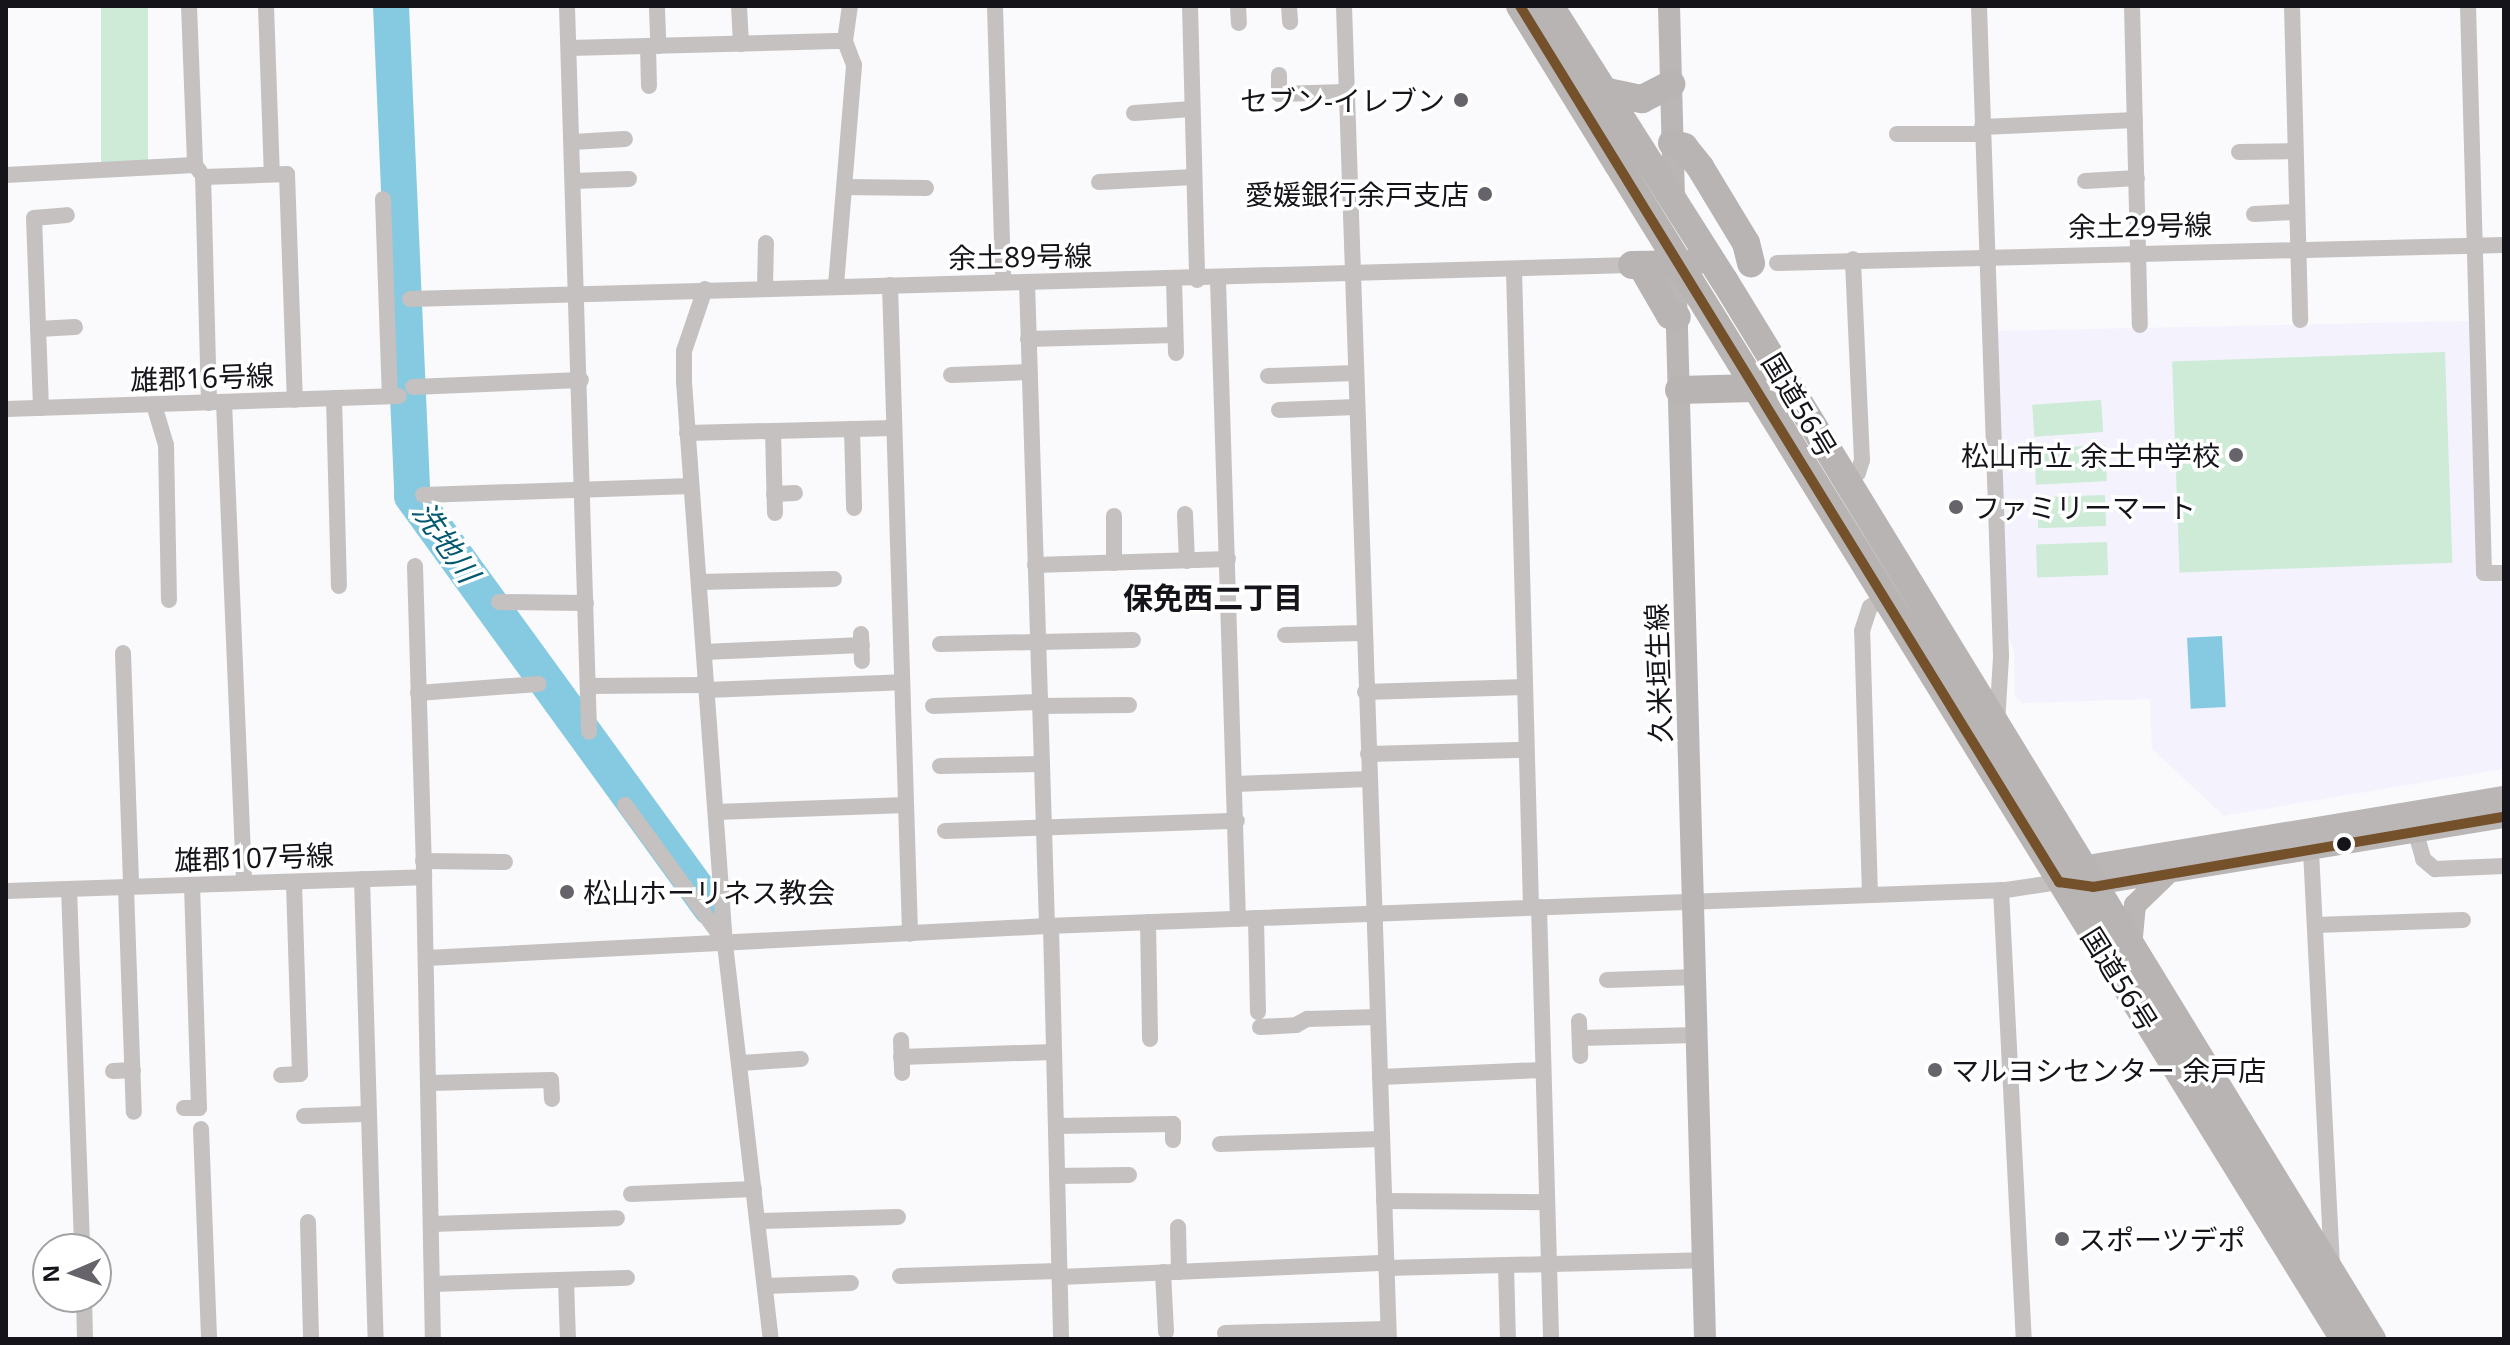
<!DOCTYPE html>
<html>
<head>
<meta charset="utf-8">
<style>
  body { margin:0 }
  #map { position:relative; width:2510px; height:1345px; overflow:hidden; background:#fafafc; font-family:"Noto Sans","Noto Sans JP",sans-serif }
  div>[style] { position:absolute }
  [style*='--x'] { left:calc(var(--x)*1px); top:calc(var(--y)*1px); width:calc(var(--w)*1px); rotate:calc(var(--a)*1deg) }
  .built>* { inset:0; background:#f4f2fd }
  .green>* { inset:0; background:#cdebd7; transform-origin:0 0 }
  .water>* { inset:0; background:#85cae1; transform-origin:0 0 }
  .river>* { height:36px; margin:-18px; padding:0 18px; transform-origin:18px; border-radius:18px; background:#85cae1 }
  .street>* { height:16px; margin:-8px; padding:0 8px; transform-origin:8px; border-radius:8px; background:#c4c1c0 }
  .secondary>* { height:22px; margin:-11px; padding:0 11px; transform-origin:11px; border-radius:11px; background:#b9b6b5 }
  .highway>* { height:28px; margin:-14px; padding:0 14px; transform-origin:14px; border-radius:14px; background:#b8b4b3 }
  .bus-1>* { height:10px; margin:-5px; padding:0 5px; transform-origin:5px; border-radius:5px; background:#74512b }
  .dots>* { width:22px; height:22px; translate:-50% -50%; box-sizing:border-box; border:4px solid #fff; border-radius:50% }
  span { translate:-50% -50%; white-space:nowrap; text-align:center; line-height:1.15; -webkit-text-stroke:7px #fff; paint-order:stroke }
  .poi-label { font-size:28px; color:#16141b }
  .right { translate:-100% -50%; text-align:right }
  .left { translate:0 -50%; text-align:left }
  .street-label { font-size:28px; color:#16141b }
  .water-label { font-size:30px; color:#035970; font-style:italic }
  .neighbourhood-label { font-size:30px; color:#16141b; font-weight:700 }
  .frame { position:absolute; inset:0; border:8px solid #16141b; pointer-events:none }
  .north { position:absolute; left:32px; top:1233px; width:80px; height:80px; box-sizing:border-box; background:#fff; border:2px solid #a2a1a4; border-radius:50%; rotate:268deg; font-size:22px; font-weight:700; line-height:32px; text-align:center; color:#16141b }
  .north::after { content:''; display:block; margin:auto; width:28px; height:36px; background:#66646a; clip-path:polygon(50% 0,100% 100%,50% 72%,0 100%) }
</style>
</head>
<body>
<div id="map">
  <div class="built">
    <i style="clip-path:polygon(2470px 321px,2478px 580px,2504px 580px,2504px 769px,2224px 816px,2152px 749px,2150px 699px,2022px 703px,2015px 696px,2014px 651px,2004px 622px,1994px 331px)"></i>
  </div>
  <div class="green">
    <i style="left:101px;top:6px;width:47px;height:157px"></i>
    <i style="left:2445px;top:352px;width:211px;height:273px;rotate:88deg"></i>
    <i style="left:2101px;top:400px;width:32px;height:69px;rotate:86deg"></i>
    <i style="left:2105px;top:445px;width:36px;height:71px;rotate:87deg"></i>
    <i style="left:2105px;top:495px;width:31px;height:68px;rotate:88deg"></i>
    <i style="left:2107px;top:542px;width:33px;height:71px;rotate:88deg"></i>
  </div>
  <div class="water">
    <i style="left:2222px;top:636px;width:71px;height:35px;rotate:87deg"></i>
  </div>
  <div class="river">
    <i style="--x:391;--y:6;--w:490;--a:87.5"></i>
    <i style="--x:412;--y:496;--w:509;--a:54.03"></i>
  </div>
  <div class="street">
    <i style="--x:189;--y:6;--w:159;--a:87.8"></i>
    <i style="--x:195;--y:165;--w:9;--a:54"></i>
    <i style="--x:266;--y:6;--w:168;--a:88"></i>
    <i style="--x:567;--y:6;--w:726;--a:88.26"></i>
    <i style="--x:739;--y:6;--w:38;--a:87"></i>
    <i style="--x:995;--y:6;--w:276;--a:88.3"></i>
    <i style="--x:1190;--y:6;--w:274;--a:88.5"></i>
    <i style="--x:1238;--y:6;--w:17;--a:87"></i>
    <i style="--x:1289;--y:6;--w:16;--a:86"></i>
    <i style="--x:1344;--y:6;--w:1334;--a:88.07"></i>
    <i style="--x:1979;--y:6;--w:651;--a:88.06"></i>
    <i style="--x:2001;--y:657;--w:68;--a:93.4"></i>
    <i style="--x:2132;--y:6;--w:319;--a:88.6"></i>
    <i style="--x:2292;--y:6;--w:314;--a:88.5"></i>
    <i style="--x:2468;--y:6;--w:567;--a:88.38"></i>
    <i style="--x:2484;--y:573;--w:20;--a:0"></i>
    <i style="--x:657;--y:8;--w:38;--a:88"></i>
    <i style="--x:648;--y:46;--w:40;--a:88.6"></i>
    <i style="--x:569;--y:48;--w:276;--a:-1.5"></i>
    <i style="--x:1279;--y:75;--w:19;--a:90"></i>
    <i style="--x:1279;--y:94;--w:67;--a:-1.7"></i>
    <i style="--x:1134;--y:113;--w:58;--a:-3.9"></i>
    <i style="--x:1982;--y:127;--w:153;--a:-2.6"></i>
    <i style="--x:1897;--y:134;--w:85;--a:0"></i>
    <i style="--x:572;--y:142;--w:53;--a:-3.2"></i>
    <i style="--x:2239;--y:152;--w:56;--a:-1"></i>
    <i style="--x:6;--y:175;--w:189;--a:-3"></i>
    <i style="--x:574;--y:181;--w:55;--a:-2.1"></i>
    <i style="--x:2085;--y:181;--w:52;--a:-3.3"></i>
    <i style="--x:1099;--y:182;--w:94;--a:-3"></i>
    <i style="--x:845;--y:187;--w:81;--a:0.7"></i>
    <i style="--x:383;--y:199;--w:197;--a:88"></i>
    <i style="--x:2254;--y:214;--w:41;--a:-2.8"></i>
    <i style="--x:1777;--y:263;--w:727;--a:-1.42"></i>
    <i style="--x:1514;--y:270;--w:637;--a:88.47"></i>
    <i style="--x:1174;--y:280;--w:73;--a:88.4"></i>
    <i style="--x:1218;--y:280;--w:639;--a:88.21"></i>
    <i style="--x:1027;--y:282;--w:644;--a:88.22"></i>
    <i style="--x:836;--y:285;--w:221;--a:-85.3"></i>
    <i style="--x:854;--y:65;--w:26;--a:-111"></i>
    <i style="--x:845;--y:41;--w:35;--a:-82"></i>
    <i style="--x:890;--y:285;--w:649;--a:88.23"></i>
    <i style="--x:765;--y:286;--w:43;--a:-88.7"></i>
    <i style="--x:705;--y:289;--w:65;--a:108.7"></i>
    <i style="--x:684;--y:351;--w:31;--a:90"></i>
    <i style="--x:684;--y:382;--w:563;--a:85.83"></i>
    <i style="--x:725;--y:944;--w:398;--a:83.4"></i>
    <i style="--x:410;--y:299;--w:1222;--a:-1.59"></i>
    <i style="--x:38;--y:329;--w:37;--a:-3"></i>
    <i style="--x:1028;--y:339;--w:147;--a:-1.6"></i>
    <i style="--x:951;--y:375;--w:78;--a:-2.2"></i>
    <i style="--x:1268;--y:376;--w:87;--a:-2"></i>
    <i style="--x:413;--y:387;--w:168;--a:-2.4"></i>
    <i style="--x:334;--y:398;--w:188;--a:88.5"></i>
    <i style="--x:224;--y:402;--w:481;--a:87.6"></i>
    <i style="--x:209;--y:403;--w:226;--a:-91.5"></i>
    <i style="--x:203;--y:177;--w:84;--a:-2"></i>
    <i style="--x:287;--y:174;--w:226;--a:88"></i>
    <i style="--x:154;--y:405;--w:42;--a:73.3"></i>
    <i style="--x:166;--y:445;--w:155;--a:88.9"></i>
    <i style="--x:41;--y:408;--w:190;--a:-92.1"></i>
    <i style="--x:34;--y:218;--w:33;--a:-5"></i>
    <i style="--x:6;--y:409;--w:393;--a:-1.9"></i>
    <i style="--x:1279;--y:410;--w:77;--a:-2.2"></i>
    <i style="--x:852;--y:429;--w:79;--a:88.5"></i>
    <i style="--x:773;--y:431;--w:82;--a:88.6"></i>
    <i style="--x:687;--y:433;--w:207;--a:-1.4"></i>
    <i style="--x:1846;--y:481;--w:14;--a:-34"></i>
    <i style="--x:1858;--y:473;--w:14;--a:-73"></i>
    <i style="--x:1862;--y:460;--w:201;--a:-92.6"></i>
    <i style="--x:774;--y:494;--w:21;--a:-3"></i>
    <i style="--x:423;--y:495;--w:268;--a:-1.9"></i>
    <i style="--x:1185;--y:514;--w:47;--a:87.6"></i>
    <i style="--x:1114;--y:516;--w:47;--a:90"></i>
    <i style="--x:1035;--y:565;--w:193;--a:-1.8"></i>
    <i style="--x:415;--y:566;--w:311;--a:88.3"></i>
    <i style="--x:699;--y:582;--w:135;--a:-1.3"></i>
    <i style="--x:499;--y:602;--w:87;--a:0.7"></i>
    <i style="--x:861;--y:634;--w:27;--a:88"></i>
    <i style="--x:1285;--y:635;--w:78;--a:-1.5"></i>
    <i style="--x:940;--y:644;--w:193;--a:-1.2"></i>
    <i style="--x:704;--y:652;--w:158;--a:-2.5"></i>
    <i style="--x:123;--y:653;--w:234;--a:88"></i>
    <i style="--x:588;--y:686;--w:118;--a:-0.5"></i>
    <i style="--x:707;--y:690;--w:195;--a:-2.3"></i>
    <i style="--x:1365;--y:692;--w:160;--a:-1.8"></i>
    <i style="--x:418;--y:693;--w:121;--a:-4.3"></i>
    <i style="--x:933;--y:706;--w:106;--a:-2.2"></i>
    <i style="--x:1039;--y:706;--w:90;--a:-0.6"></i>
    <i style="--x:1368;--y:754;--w:158;--a:-1.5"></i>
    <i style="--x:940;--y:766;--w:101;--a:-1.1"></i>
    <i style="--x:1236;--y:784;--w:132;--a:-2.2"></i>
    <i style="--x:625;--y:805;--w:170;--a:53.9"></i>
    <i style="--x:716;--y:812;--w:190;--a:-2.1"></i>
    <i style="--x:2413;--y:823;--w:37;--a:74"></i>
    <i style="--x:2423;--y:859;--w:16;--a:40"></i>
    <i style="--x:2435;--y:869;--w:69;--a:-2.5"></i>
    <i style="--x:945;--y:831;--w:292;--a:-2"></i>
    <i style="--x:2311;--y:851;--w:415;--a:87.1"></i>
    <i style="--x:423;--y:861;--w:82;--a:0.7"></i>
    <i style="--x:362;--y:879;--w:460;--a:88.3"></i>
    <i style="--x:126;--y:888;--w:224;--a:88"></i>
    <i style="--x:69;--y:889;--w:360;--a:87.9"></i>
    <i style="--x:2001;--y:890;--w:450;--a:87.1"></i>
    <i style="--x:6;--y:891;--w:418;--a:-1.9"></i>
    <i style="--x:424;--y:877;--w:462;--a:88.9"></i>
    <i style="--x:1870;--y:895;--w:264;--a:-91.7"></i>
    <i style="--x:1862;--y:631;--w:25;--a:-72"></i>
    <i style="--x:1870;--y:607;--w:17;--a:-36"></i>
    <i style="--x:1539;--y:907;--w:432;--a:88.4"></i>
    <i style="--x:1256;--y:918;--w:94;--a:88.8"></i>
    <i style="--x:1148;--y:922;--w:117;--a:89"></i>
    <i style="--x:2315;--y:925;--w:148;--a:-1.9"></i>
    <i style="--x:1051;--y:926;--w:413;--a:88.6"></i>
    <i style="--x:427;--y:958;--w:621;--a:-2.95"></i>
    <i style="--x:1047;--y:926;--w:960;--a:-2.15"></i>
    <i style="--x:2006;--y:890;--w:54;--a:-8.6"></i>
    <i style="--x:1607;--y:980;--w:89;--a:-1.9"></i>
    <i style="--x:1579;--y:1021;--w:35;--a:88"></i>
    <i style="--x:1260;--y:1027;--w:36;--a:-3"></i>
    <i style="--x:1296;--y:1025;--w:13;--a:-29"></i>
    <i style="--x:1307;--y:1019;--w:71;--a:-1.6"></i>
    <i style="--x:1580;--y:1038;--w:117;--a:-1.5"></i>
    <i style="--x:901;--y:1040;--w:33;--a:88"></i>
    <i style="--x:901;--y:1057;--w:153;--a:-1.9"></i>
    <i style="--x:740;--y:1063;--w:61;--a:-3.8"></i>
    <i style="--x:113;--y:1071;--w:20;--a:-3"></i>
    <i style="--x:281;--y:1075;--w:19;--a:-3"></i>
    <i style="--x:300;--y:1074;--w:192;--a:-91.8"></i>
    <i style="--x:1380;--y:1077;--w:163;--a:-2.5"></i>
    <i style="--x:429;--y:1083;--w:122;--a:-1.4"></i>
    <i style="--x:551;--y:1080;--w:19;--a:87"></i>
    <i style="--x:184;--y:1108;--w:15;--a:0"></i>
    <i style="--x:199;--y:1108;--w:223;--a:-91.8"></i>
    <i style="--x:304;--y:1116;--w:62;--a:-1.8"></i>
    <i style="--x:1056;--y:1126;--w:117;--a:-1"></i>
    <i style="--x:1173;--y:1124;--w:16;--a:90"></i>
    <i style="--x:201;--y:1129;--w:210;--a:87.8"></i>
    <i style="--x:1220;--y:1144;--w:162;--a:-1.8"></i>
    <i style="--x:1057;--y:1176;--w:72;--a:-0.8"></i>
    <i style="--x:631;--y:1194;--w:123;--a:-2.3"></i>
    <i style="--x:1384;--y:1201;--w:163;--a:0.4"></i>
    <i style="--x:758;--y:1221;--w:140;--a:-1.6"></i>
    <i style="--x:308;--y:1222;--w:117;--a:88.5"></i>
    <i style="--x:431;--y:1224;--w:186;--a:-1.8"></i>
    <i style="--x:1178;--y:1227;--w:45;--a:88.7"></i>
    <i style="--x:1506;--y:1265;--w:74;--a:88.5"></i>
    <i style="--x:1386;--y:1268;--w:317;--a:-1.4"></i>
    <i style="--x:1163;--y:1272;--w:60;--a:87.1"></i>
    <i style="--x:900;--y:1276;--w:159;--a:-1.8"></i>
    <i style="--x:1060;--y:1277;--w:326;--a:-2.5"></i>
    <i style="--x:566;--y:1280;--w:59;--a:88.1"></i>
    <i style="--x:432;--y:1284;--w:195;--a:-1.8"></i>
    <i style="--x:765;--y:1286;--w:86;--a:-2"></i>
    <i style="--x:84;--y:1297;--w:42;--a:88.6"></i>
    <i style="--x:1225;--y:1333;--w:163;--a:-1.4"></i>
  </div>
  <div class="secondary">
    <i style="--x:1669;--y:6;--w:196;--a:88.5"></i>
    <i style="--x:1675;--y:257;--w:1082;--a:88.41"></i>
    <i style="--x:2070;--y:874;--w:13;--a:-32"></i>
    <i style="--x:2081;--y:867;--w:429;--a:-9.4"></i>
    <i style="--x:2083;--y:886;--w:427;--a:-9.3"></i>
    <i style="--x:2131;--y:947;--w:42;--a:-84.6"></i>
    <i style="--x:2135;--y:905;--w:42;--a:-44"></i>
  </div>
  <div class="highway">
    <i style="--x:1520;--y:6;--w:1567;--a:58.28"></i>
    <i style="--x:1550;--y:6;--w:325;--a:57.6"></i>
    <i style="--x:1724;--y:280;--w:1242;--a:58.54"></i>
    <i style="--x:1603;--y:91;--w:40;--a:12"></i>
    <i style="--x:1642;--y:99;--w:33;--a:-27"></i>
    <i style="--x:1672;--y:143;--w:13;--a:18"></i>
    <i style="--x:1684;--y:147;--w:26;--a:51"></i>
    <i style="--x:1700;--y:167;--w:89;--a:58.8"></i>
    <i style="--x:1746;--y:243;--w:21;--a:76"></i>
    <i style="--x:1632;--y:265;--w:60;--a:-1"></i>
    <i style="--x:1641;--y:265;--w:58;--a:59.9"></i>
    <i style="--x:1670;--y:315;--w:7;--a:16"></i>
    <i style="--x:1679;--y:390;--w:75;--a:-1.5"></i>
  </div>
  <div class="bus-1">
    <i style="--x:1520;--y:6;--w:1029;--a:58.4"></i>
    <i style="--x:2059;--y:882;--w:34;--a:8"></i>
    <i style="--x:2093;--y:887;--w:417;--a:-9.7"></i>
  </div>
  <div class="dots">
    <i style="left:1461px;top:100px;background:#66646a"></i>
    <i style="left:1485px;top:194px;background:#66646a"></i>
    <i style="left:2236px;top:455px;background:#66646a"></i>
    <i style="left:1956px;top:507px;background:#66646a"></i>
    <i style="left:2344px;top:844px;background:#16141b"></i>
    <i style="left:567px;top:892px;background:#66646a"></i>
    <i style="left:1935px;top:1070px;background:#66646a"></i>
    <i style="left:2062px;top:1239px;background:#66646a"></i>
  </div>
  <div class="poi-label">
    <span class="right" style="left:1445px;top:100px">セブン-イレブン</span>
    <span class="right" style="left:1469px;top:194px">愛媛銀行余戸支店</span>
    <span class="right" style="left:2220px;top:455px">松山市立 余土中学校</span>
    <span class="left" style="left:1972px;top:507px">ファミリーマート</span>
    <span class="left" style="left:583px;top:892px">松山ホーリネス教会</span>
    <span class="left" style="left:1951px;top:1070px">マルヨシセンター 余戸店</span>
    <span class="left" style="left:2078px;top:1239px">スポーツデポ</span>
  </div>
  <div class="street-label">
    <span style="left:2140px;top:225px;rotate:-1deg">余土29号線</span>
    <span style="left:1020px;top:256px;rotate:-1deg">余土89号線</span>
    <span style="left:202px;top:377px;rotate:-2deg">雄郡16号線</span>
    <span style="left:1800px;top:405px;rotate:59deg">国道56号</span>
    <span style="left:1658px;top:673px;rotate:-92deg">久米垣生線</span>
    <span style="left:254px;top:857px;rotate:-2deg">雄郡107号線</span>
    <span style="left:2120px;top:979px;rotate:58deg">国道56号</span>
  </div>
  <div class="water-label">
    <span style="left:446px;top:542px;rotate:55deg">洗地川</span>
  </div>
  <div class="neighbourhood-label">
    <span style="left:1213px;top:598px">保免西二丁目</span>
  </div>
  <div class="frame"></div>
  <div class="north">N</div>
</div>
</body>
</html>
